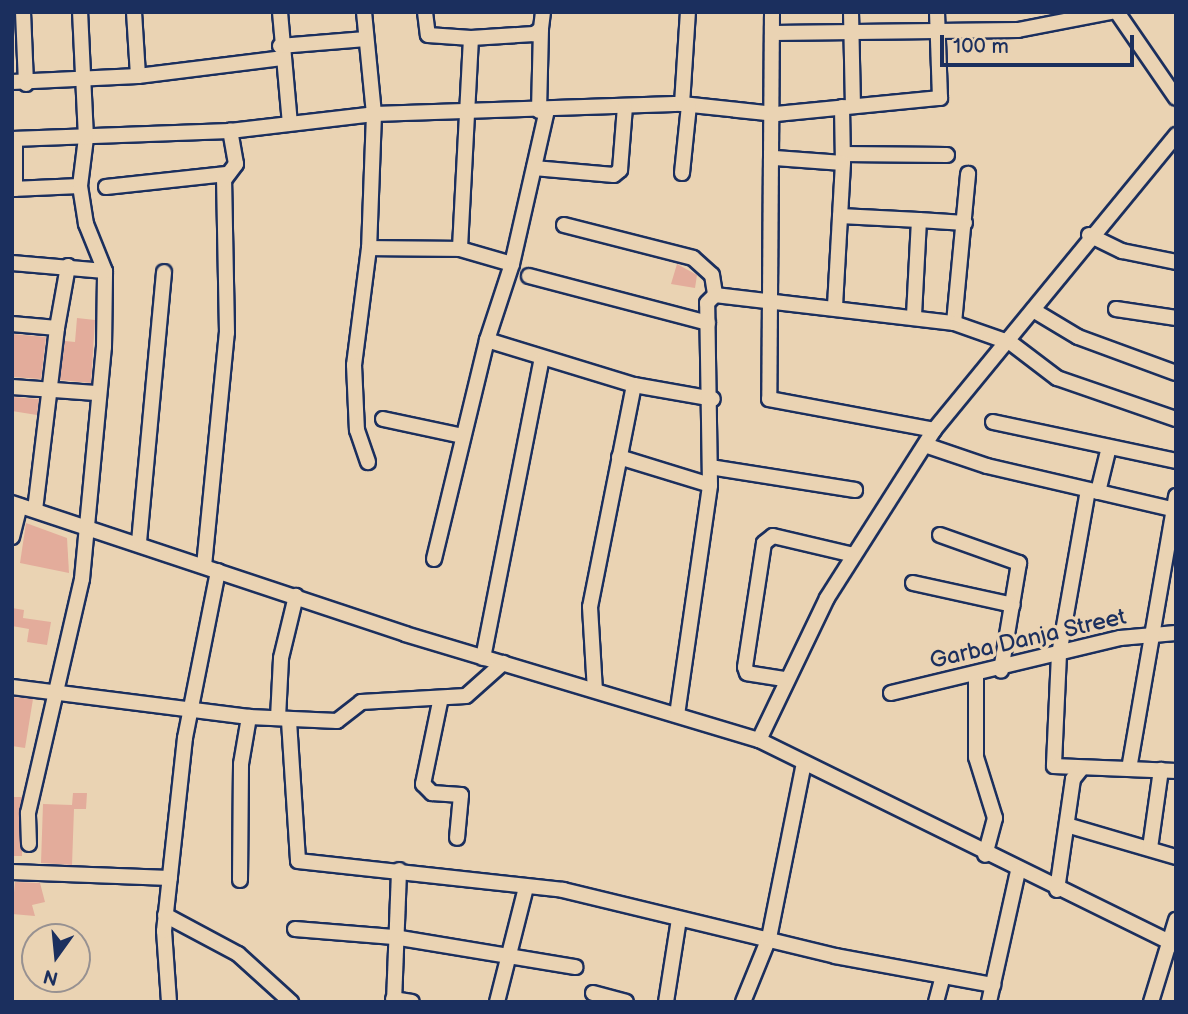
<!DOCTYPE html>
<html>
<head>
<meta charset="utf-8">
<style>
  body { margin:0 }
  #map { position:relative; width:1188px; height:1014px; overflow:hidden; background:#ead3b3; font-family:"Balsamiq Sans",sans-serif }
  div>[style] { position:absolute }
  [style*='--x'] { left:calc(var(--x)*1px); top:calc(var(--y)*1px); width:calc(var(--w)*1px); rotate:calc(var(--a)*1deg) }
  .building>* { inset:0; background:#e3ac9b; transform-origin:0 0 }
  .roads { filter:drop-shadow(2px 0 #1b2f5e) drop-shadow(-2px 0 #1b2f5e) drop-shadow(0 2px #1b2f5e) drop-shadow(0 -2px #1b2f5e) }
  .street>* { height:14px; margin:-7px; padding:0 7px; transform-origin:7px; border-radius:7px; background:#ead3b3 }
  span { translate:-50% -50%; white-space:nowrap; text-align:center; line-height:1.15; -webkit-text-stroke:7px #ead3b3; paint-order:stroke }
  .street-label { font-size:23px; color:#1b2f5e }
  .frame { position:absolute; inset:0; border:14px solid #1b2f5e; pointer-events:none }
  .north { position:absolute; left:21px; top:923px; width:70px; height:70px; box-sizing:border-box; background:#ead3b3; border:2px solid #979191; border-radius:50%; rotate:195deg; font-size:19px; font-weight:700; line-height:28px; text-align:center; color:#1b2f5e }
  .north::after { content:''; display:block; margin:auto; width:24px; height:32px; background:#1b2f5e; clip-path:polygon(50% 0,100% 100%,50% 72%,0 100%) }
  .scale { position:absolute; left:940px; top:35px; width:194px; height:32px; box-sizing:border-box; border:4px solid #1b2f5e; border-top:0; padding-left:9px; font-size:21px; line-height:24px; white-space:nowrap; color:#1b2f5e; -webkit-text-stroke:5px #ead3b3; paint-order:stroke }
</style>
</head>
<body>
<div id="map">
  <div class="building">
    <i style="clip-path:polygon(677px 264px,697px 275px,695px 288px,671px 284px)"></i>
    <i style="clip-path:polygon(77px 318px,95px 320px,91px 383px,60px 380px,65px 341px,75px 342px)"></i>
    <i style="clip-path:polygon(12px 334px,46px 337px,41px 379px,12px 377px)"></i>
    <i style="clip-path:polygon(12px 397px,39px 399px,37px 415px,12px 411px)"></i>
    <i style="clip-path:polygon(26px 523px,67px 538px,69px 573px,20px 563px)"></i>
    <i style="clip-path:polygon(12px 608px,24px 610px,23px 618px,51px 622px,47px 645px,27px 642px,29px 629px,12px 626px)"></i>
    <i style="clip-path:polygon(12px 697px,33px 699px,25px 748px,12px 746px)"></i>
    <i style="clip-path:polygon(73px 793px,87px 793px,86px 809px,74px 809px,72px 865px,41px 863px,43px 804px,72px 805px)"></i>
    <i style="left:12px;top:797px;width:10px;height:59px"></i>
    <i style="clip-path:polygon(15px 882px,40px 883px,45px 902px,32px 905px,35px 916px,12px 914px)"></i>
  </div>
  <div class="roads">
    <div class="street">
      <i style="--x:23;--y:12;--w:72;--a:87.6"></i>
      <i style="--x:134;--y:12;--w:64;--a:86.4"></i>
      <i style="--x:138;--y:76;--w:145;--a:-7.1"></i>
      <i style="--x:280;--y:12;--w:111;--a:84.9"></i>
      <i style="--x:364;--y:12;--w:102;--a:84.4"></i>
      <i style="--x:374;--y:114;--w:134;--a:92.1"></i>
      <i style="--x:369;--y:248;--w:118;--a:97.3"></i>
      <i style="--x:354;--y:365;--w:65;--a:87.4"></i>
      <i style="--x:357;--y:430;--w:34;--a:71"></i>
      <i style="--x:425;--y:12;--w:23;--a:83"></i>
      <i style="--x:428;--y:35;--w:43;--a:4"></i>
      <i style="--x:543;--y:12;--w:17;--a:97"></i>
      <i style="--x:541;--y:29;--w:9;--a:144"></i>
      <i style="--x:534;--y:34;--w:63;--a:176.4"></i>
      <i style="--x:471;--y:38;--w:211;--a:93"></i>
      <i style="--x:460;--y:249;--w:54;--a:16.1"></i>
      <i style="--x:512;--y:264;--w:80;--a:108.2"></i>
      <i style="--x:487;--y:340;--w:154;--a:17"></i>
      <i style="--x:634;--y:385;--w:226;--a:101.2"></i>
      <i style="--x:590;--y:607;--w:83;--a:86.6"></i>
      <i style="--x:772;--y:12;--w:387;--a:90.4"></i>
      <i style="--x:769;--y:399;--w:168;--a:10.6"></i>
      <i style="--x:851;--y:12;--w:94;--a:88.8"></i>
      <i style="--x:1117;--y:12;--w:104;--a:55.5"></i>
      <i style="--x:773;--y:33;--w:245;--a:-0.7"></i>
      <i style="--x:1018;--y:30;--w:95;--a:-11"></i>
      <i style="--x:280;--y:46;--w:86;--a:-4.7"></i>
      <i style="--x:12;--y:82;--w:126;--a:-2.7"></i>
      <i style="--x:682;--y:104;--w:92;--a:-86.3"></i>
      <i style="--x:842;--y:107;--w:55;--a:89"></i>
      <i style="--x:539;--y:111;--w:82;--a:-88.6"></i>
      <i style="--x:12;--y:139;--w:218;--a:-2.1"></i>
      <i style="--x:230;--y:131;--w:145;--a:-6.7"></i>
      <i style="--x:374;--y:114;--w:308;--a:-1.9"></i>
      <i style="--x:682;--y:104;--w:95;--a:6.1"></i>
      <i style="--x:776;--y:114;--w:165;--a:-5.6"></i>
      <i style="--x:940;--y:98;--w:86;--a:-92"></i>
      <i style="--x:843;--y:154;--w:104;--a:0.6"></i>
      <i style="--x:775;--y:158;--w:68;--a:4.2"></i>
      <i style="--x:843;--y:163;--w:144;--a:93.2"></i>
      <i style="--x:534;--y:168;--w:80;--a:5"></i>
      <i style="--x:614;--y:175;--w:8;--a:-40"></i>
      <i style="--x:620;--y:170;--w:64;--a:-85.5"></i>
      <i style="--x:682;--y:173;--w:68;--a:-84.1"></i>
      <i style="--x:106;--y:187;--w:121;--a:-6.2"></i>
      <i style="--x:12;--y:189;--w:68;--a:-2.5"></i>
      <i style="--x:15;--y:189;--w:50;--a:-90"></i>
      <i style="--x:840;--y:216;--w:79;--a:2.9"></i>
      <i style="--x:919;--y:220;--w:96;--a:93"></i>
      <i style="--x:919;--y:220;--w:46;--a:3.7"></i>
      <i style="--x:564;--y:225;--w:133;--a:14.3"></i>
      <i style="--x:693;--y:258;--w:25;--a:42"></i>
      <i style="--x:712;--y:275;--w:20;--a:81"></i>
      <i style="--x:1089;--y:235;--w:37;--a:26"></i>
      <i style="--x:1122;--y:251;--w:55;--a:11.5"></i>
      <i style="--x:369;--y:248;--w:91;--a:0.6"></i>
      <i style="--x:12;--y:263;--w:93;--a:4.9"></i>
      <i style="--x:512;--y:264;--w:158;--a:-77.2"></i>
      <i style="--x:529;--y:276;--w:185;--a:14.7"></i>
      <i style="--x:1116;--y:309;--w:61;--a:8.5"></i>
      <i style="--x:1033;--y:310;--w:52;--a:31"></i>
      <i style="--x:1078;--y:337;--w:104;--a:20.2"></i>
      <i style="--x:954;--y:323;--w:150;--a:-84.6"></i>
      <i style="--x:12;--y:324;--w:45;--a:5.1"></i>
      <i style="--x:57;--y:328;--w:63;--a:-79.9"></i>
      <i style="--x:634;--y:385;--w:80;--a:10"></i>
      <i style="--x:12;--y:387;--w:84;--a:4.1"></i>
      <i style="--x:383;--y:419;--w:82;--a:12"></i>
      <i style="--x:993;--y:422;--w:187;--a:12"></i>
      <i style="--x:925;--y:445;--w:65;--a:18.7"></i>
      <i style="--x:987;--y:466;--w:194;--a:13.1"></i>
      <i style="--x:619;--y:457;--w:95;--a:17.1"></i>
      <i style="--x:710;--y:467;--w:147;--a:9"></i>
      <i style="--x:1088;--y:490;--w:167;--a:100"></i>
      <i style="--x:1059;--y:654;--w:112;--a:92.6"></i>
      <i style="--x:1054;--y:766;--w:122;--a:2.3"></i>
      <i style="--x:1098;--y:492;--w:46;--a:-76.3"></i>
      <i style="--x:12;--y:503;--w:414;--a:18.4"></i>
      <i style="--x:405;--y:634;--w:370;--a:16.7"></i>
      <i style="--x:759;--y:740;--w:465;--a:26.2"></i>
      <i style="--x:35;--y:510;--w:183;--a:-83.1"></i>
      <i style="--x:940;--y:535;--w:84;--a:19.5"></i>
      <i style="--x:1019;--y:563;--w:109;--a:99.5"></i>
      <i style="--x:12;--y:537;--w:32;--a:-76"></i>
      <i style="--x:139;--y:542;--w:271;--a:-84.7"></i>
      <i style="--x:434;--y:559;--w:225;--a:-76.4"></i>
      <i style="--x:204;--y:566;--w:234;--a:-84.4"></i>
      <i style="--x:227;--y:333;--w:153;--a:-91.1"></i>
      <i style="--x:224;--y:180;--w:20;--a:-53"></i>
      <i style="--x:236;--y:164;--w:34;--a:-100"></i>
      <i style="--x:913;--y:583;--w:102;--a:12.4"></i>
      <i style="--x:483;--y:658;--w:303;--a:-78.9"></i>
      <i style="--x:976;--y:676;--w:81;--a:90"></i>
      <i style="--x:976;--y:757;--w:64;--a:72.7"></i>
      <i style="--x:995;--y:818;--w:38;--a:105"></i>
      <i style="--x:784;--y:679;--w:37;--a:-171"></i>
      <i style="--x:747;--y:673;--w:6;--a:-108"></i>
      <i style="--x:745;--y:667;--w:125;--a:-81.3"></i>
      <i style="--x:764;--y:543;--w:11;--a:-38"></i>
      <i style="--x:773;--y:536;--w:83;--a:13.2"></i>
      <i style="--x:12;--y:687;--w:239;--a:7.2"></i>
      <i style="--x:249;--y:717;--w:88;--a:2.6"></i>
      <i style="--x:337;--y:721;--w:31;--a:-38"></i>
      <i style="--x:361;--y:702;--w:105;--a:-3.3"></i>
      <i style="--x:466;--y:696;--w:50;--a:-41.7"></i>
      <i style="--x:891;--y:693;--w:236;--a:-13.5"></i>
      <i style="--x:1120;--y:638;--w:56;--a:-5.1"></i>
      <i style="--x:440;--y:702;--w:84;--a:101.7"></i>
      <i style="--x:423;--y:784;--w:13;--a:45"></i>
      <i style="--x:432;--y:793;--w:29;--a:4"></i>
      <i style="--x:461;--y:795;--w:43;--a:95.3"></i>
      <i style="--x:677;--y:715;--w:232;--a:-81.8"></i>
      <i style="--x:710;--y:485;--w:182;--a:-90.9"></i>
      <i style="--x:707;--y:303;--w:11;--a:-45"></i>
      <i style="--x:715;--y:295;--w:241;--a:6.7"></i>
      <i style="--x:954;--y:323;--w:60;--a:19.3"></i>
      <i style="--x:1011;--y:343;--w:58;--a:37.3"></i>
      <i style="--x:1057;--y:378;--w:126;--a:19"></i>
      <i style="--x:278;--y:718;--w:60;--a:-87.1"></i>
      <i style="--x:281;--y:658;--w:64;--a:-76.4"></i>
      <i style="--x:289;--y:721;--w:140;--a:86.3"></i>
      <i style="--x:298;--y:861;--w:267;--a:6.2"></i>
      <i style="--x:563;--y:890;--w:280;--a:13.6"></i>
      <i style="--x:835;--y:956;--w:161;--a:10.4"></i>
      <i style="--x:759;--y:740;--w:157;--a:-64.4"></i>
      <i style="--x:827;--y:598;--w:199;--a:-57.5"></i>
      <i style="--x:934;--y:430;--w:382;--a:-50.6"></i>
      <i style="--x:1129;--y:769;--w:277;--a:-80.2"></i>
      <i style="--x:1070;--y:826;--w:110;--a:16.3"></i>
      <i style="--x:29;--y:844;--w:31;--a:-92"></i>
      <i style="--x:28;--y:813;--w:240;--a:-77"></i>
      <i style="--x:82;--y:579;--w:233;--a:-84.6"></i>
      <i style="--x:104;--y:347;--w:76;--a:-89.2"></i>
      <i style="--x:105;--y:271;--w:51;--a:-112"></i>
      <i style="--x:86;--y:224;--w:38;--a:-99"></i>
      <i style="--x:80;--y:186;--w:48;--a:-82.9"></i>
      <i style="--x:86;--y:138;--w:126;--a:-92.7"></i>
      <i style="--x:1150;--y:848;--w:79;--a:-82"></i>
      <i style="--x:12;--y:872;--w:158;--a:2.2"></i>
      <i style="--x:240;--y:880;--w:116;--a:-89.5"></i>
      <i style="--x:241;--y:764;--w:48;--a:-80.3"></i>
      <i style="--x:1057;--y:890;--w:112;--a:-81.8"></i>
      <i style="--x:1073;--y:779;--w:13;--a:-51"></i>
      <i style="--x:165;--y:915;--w:83;--a:28.1"></i>
      <i style="--x:238;--y:954;--w:72;--a:42.2"></i>
      <i style="--x:295;--y:929;--w:99;--a:4.6"></i>
      <i style="--x:394;--y:937;--w:184;--a:9.4"></i>
      <i style="--x:593;--y:993;--w:34;--a:15"></i>
      <i style="--x:393;--y:999;--w:19;--a:9"></i>
      <i style="--x:169;--y:1002;--w:71;--a:-94"></i>
      <i style="--x:164;--y:931;--w:194;--a:-83.8"></i>
      <i style="--x:185;--y:738;--w:170;--a:-78.8"></i>
      <i style="--x:394;--y:1002;--w:132;--a:-87.8"></i>
      <i style="--x:497;--y:1002;--w:119;--a:-75.8"></i>
      <i style="--x:666;--y:1002;--w:84;--a:-81.1"></i>
      <i style="--x:743;--y:1002;--w:69;--a:-67.9"></i>
      <i style="--x:769;--y:938;--w:178;--a:-78.7"></i>
      <i style="--x:936;--y:1002;--w:27;--a:-75"></i>
      <i style="--x:989;--y:1002;--w:134;--a:-77.5"></i>
      <i style="--x:1151;--y:1002;--w:86;--a:-73"></i>
    </div>
  </div>
  <div class="street-label">
    <span style="left:1028px;top:639px;rotate:-13deg">Garba Danja Street</span>
  </div>
  <div class="frame"></div>
  <div class="north">N</div>
  <div class="scale">100 m</div>
</div>
</body>
</html>
